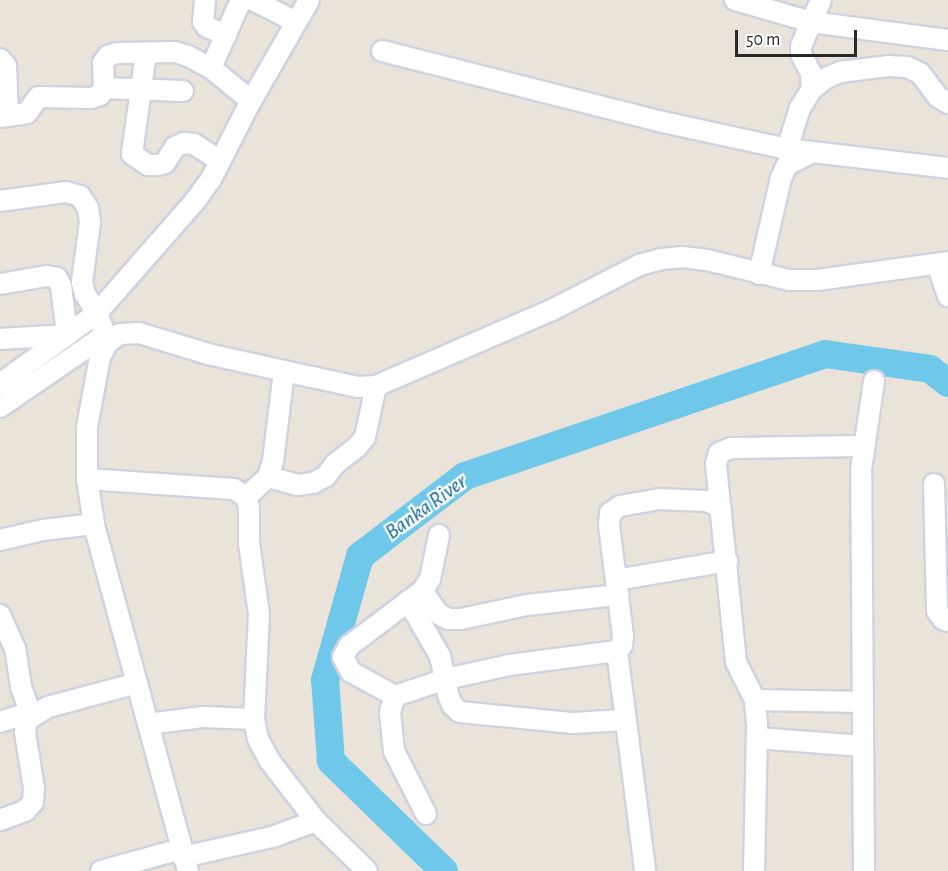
<!DOCTYPE html>
<html>
<head>
<meta charset="utf-8">
<style>
  body { margin:0 }
  #map { position:relative; width:948px; height:871px; overflow:hidden; background:#eae3da; font-family:"Alegreya Sans",sans-serif }
  div>[style] { position:absolute }
  [style*='--x'] { left:calc(var(--x)*1px); top:calc(var(--y)*1px); width:calc(var(--w)*1px); rotate:calc(var(--a)*1deg) }
  .river>* { height:28px; margin:-14px; padding:0 14px; transform-origin:14px; border-radius:14px; background:#6fc8ea }
  .roads { filter:drop-shadow(2px 0 #cfd2e1) drop-shadow(-2px 0 #cfd2e1) drop-shadow(0 2px #cfd2e1) drop-shadow(0 -2px #cfd2e1) }
  .minor>* { height:20px; margin:-10px; padding:0 10px; transform-origin:10px; border-radius:10px; background:#fff }
  span { translate:-50% -50%; white-space:nowrap; text-align:center; line-height:1.15; -webkit-text-stroke:4.5px #fff; paint-order:stroke }
  .water-label { font-size:22px; color:#116593; font-style:italic }
  .scale { position:absolute; left:735px; top:30px; width:122px; height:27px; box-sizing:border-box; border:3px solid #282828; border-top:0; padding-left:8px; font-size:18px; line-height:21px; white-space:nowrap; color:#282828; -webkit-text-stroke:4px #fff; paint-order:stroke }
</style>
</head>
<body>
<div id="map">
  <div class="river">
    <i style="--x:444;--y:871;--w:158;--a:-135.8"></i>
    <i style="--x:331;--y:761;--w:81;--a:-94.2"></i>
    <i style="--x:325;--y:680;--w:129;--a:-74.2"></i>
    <i style="--x:360;--y:556;--w:132;--a:-37.3"></i>
    <i style="--x:465;--y:476;--w:380;--a:-18.7"></i>
    <i style="--x:825;--y:354;--w:106;--a:8.1"></i>
    <i style="--x:930;--y:369;--w:23;--a:38"></i>
  </div>
  <div class="roads">
    <div class="minor">
      <i style="--x:205;--y:0;--w:22;--a:95"></i>
      <i style="--x:203;--y:22;--w:6;--a:51"></i>
      <i style="--x:207;--y:27;--w:21;--a:23"></i>
      <i style="--x:253;--y:0;--w:48;--a:27.1"></i>
      <i style="--x:735;--y:0;--w:79;--a:16.1"></i>
      <i style="--x:811;--y:22;--w:138;--a:7.5"></i>
      <i style="--x:382;--y:51;--w:290;--a:14.2"></i>
      <i style="--x:663;--y:122;--w:127;--a:12.3"></i>
      <i style="--x:787;--y:149;--w:162;--a:6.7"></i>
      <i style="--x:146;--y:53;--w:102;--a:97.9"></i>
      <i style="--x:132;--y:154;--w:19;--a:35"></i>
      <i style="--x:148;--y:165;--w:10;--a:0"></i>
      <i style="--x:158;--y:165;--w:7;--a:-16"></i>
      <i style="--x:165;--y:163;--w:19;--a:-58"></i>
      <i style="--x:175;--y:147;--w:10;--a:-24"></i>
      <i style="--x:184;--y:143;--w:10;--a:6"></i>
      <i style="--x:194;--y:144;--w:31;--a:33"></i>
      <i style="--x:0;--y:59;--w:9;--a:49"></i>
      <i style="--x:6;--y:66;--w:50;--a:87.7"></i>
      <i style="--x:211;--y:68;--w:74;--a:-66.2"></i>
      <i style="--x:104;--y:88;--w:79;--a:2.2"></i>
      <i style="--x:812;--y:89;--w:16;--a:-94"></i>
      <i style="--x:811;--y:73;--w:21;--a:-118"></i>
      <i style="--x:801;--y:54;--w:8;--a:-90"></i>
      <i style="--x:801;--y:46;--w:50;--a:-66.5"></i>
      <i style="--x:0;--y:117;--w:27;--a:-8"></i>
      <i style="--x:27;--y:113;--w:19;--a:-55"></i>
      <i style="--x:38;--y:97;--w:53;--a:1.1"></i>
      <i style="--x:91;--y:98;--w:9;--a:-18"></i>
      <i style="--x:100;--y:95;--w:8;--a:-60"></i>
      <i style="--x:104;--y:88;--w:25;--a:-92"></i>
      <i style="--x:103;--y:63;--w:9;--a:-54"></i>
      <i style="--x:108;--y:56;--w:9;--a:-18"></i>
      <i style="--x:117;--y:53;--w:58;--a:-1"></i>
      <i style="--x:175;--y:52;--w:14;--a:17"></i>
      <i style="--x:188;--y:56;--w:26;--a:28"></i>
      <i style="--x:211;--y:68;--w:52;--a:39.5"></i>
      <i style="--x:787;--y:149;--w:43;--a:-72.4"></i>
      <i style="--x:800;--y:108;--w:22;--a:-58"></i>
      <i style="--x:812;--y:89;--w:18;--a:-38"></i>
      <i style="--x:826;--y:78;--w:15;--a:-23"></i>
      <i style="--x:840;--y:72;--w:48;--a:-7.1"></i>
      <i style="--x:888;--y:66;--w:19;--a:3"></i>
      <i style="--x:907;--y:67;--w:14;--a:25"></i>
      <i style="--x:920;--y:73;--w:30;--a:53"></i>
      <i style="--x:938;--y:97;--w:12;--a:31"></i>
      <i style="--x:0;--y:201;--w:67;--a:-7.8"></i>
      <i style="--x:66;--y:192;--w:15;--a:16"></i>
      <i style="--x:80;--y:196;--w:14;--a:56"></i>
      <i style="--x:88;--y:208;--w:14;--a:82"></i>
      <i style="--x:90;--y:222;--w:61;--a:97.6"></i>
      <i style="--x:82;--y:282;--w:12;--a:76"></i>
      <i style="--x:85;--y:294;--w:22;--a:58"></i>
      <i style="--x:97;--y:313;--w:31;--a:69"></i>
      <i style="--x:937;--y:264;--w:34;--a:71"></i>
      <i style="--x:759;--y:274;--w:98;--a:-77.1"></i>
      <i style="--x:781;--y:178;--w:14;--a:-65"></i>
      <i style="--x:787;--y:165;--w:27;--a:-27"></i>
      <i style="--x:0;--y:284;--w:48;--a:-9.7"></i>
      <i style="--x:47;--y:276;--w:10;--a:11"></i>
      <i style="--x:57;--y:278;--w:9;--a:63"></i>
      <i style="--x:61;--y:286;--w:49;--a:83"></i>
      <i style="--x:67;--y:335;--w:67;--a:176.6"></i>
      <i style="--x:0;--y:384;--w:120;--a:-36.2"></i>
      <i style="--x:97;--y:313;--w:149;--a:-48.8"></i>
      <i style="--x:195;--y:201;--w:27;--a:-54"></i>
      <i style="--x:211;--y:179;--w:88;--a:-62.9"></i>
      <i style="--x:251;--y:101;--w:116;--a:-60.1"></i>
      <i style="--x:0;--y:407;--w:127;--a:-34.4"></i>
      <i style="--x:268;--y:477;--w:31;--a:15"></i>
      <i style="--x:298;--y:485;--w:15;--a:-8"></i>
      <i style="--x:313;--y:483;--w:15;--a:-28"></i>
      <i style="--x:326;--y:476;--w:15;--a:-53"></i>
      <i style="--x:335;--y:464;--w:28;--a:-38"></i>
      <i style="--x:357;--y:447;--w:13;--a:-51"></i>
      <i style="--x:365;--y:437;--w:52;--a:-77.8"></i>
      <i style="--x:87;--y:479;--w:147;--a:3.9"></i>
      <i style="--x:234;--y:489;--w:14;--a:34"></i>
      <i style="--x:246;--y:497;--w:10;--a:73"></i>
      <i style="--x:249;--y:507;--w:36;--a:90"></i>
      <i style="--x:249;--y:543;--w:72;--a:82"></i>
      <i style="--x:259;--y:614;--w:105;--a:92.7"></i>
      <i style="--x:254;--y:719;--w:20;--a:79"></i>
      <i style="--x:258;--y:739;--w:24;--a:62"></i>
      <i style="--x:269;--y:760;--w:77;--a:52.4"></i>
      <i style="--x:316;--y:821;--w:71;--a:44.4"></i>
      <i style="--x:934;--y:484;--w:127;--a:88.6"></i>
      <i style="--x:937;--y:611;--w:10;--a:53"></i>
      <i style="--x:943;--y:619;--w:5;--a:22"></i>
      <i style="--x:246;--y:497;--w:30;--a:-42"></i>
      <i style="--x:268;--y:477;--w:17;--a:-73"></i>
      <i style="--x:273;--y:461;--w:91;--a:-83"></i>
      <i style="--x:0;--y:540;--w:44;--a:-13.1"></i>
      <i style="--x:43;--y:530;--w:51;--a:-6.7"></i>
      <i style="--x:616;--y:580;--w:113;--a:-9.7"></i>
      <i style="--x:422;--y:591;--w:29;--a:54"></i>
      <i style="--x:439;--y:614;--w:10;--a:29"></i>
      <i style="--x:448;--y:619;--w:13;--a:0"></i>
      <i style="--x:461;--y:619;--w:67;--a:-12"></i>
      <i style="--x:527;--y:605;--w:92;--a:-6.3"></i>
      <i style="--x:408;--y:601;--w:64;--a:59.8"></i>
      <i style="--x:440;--y:656;--w:40;--a:78"></i>
      <i style="--x:448;--y:695;--w:12;--a:66"></i>
      <i style="--x:453;--y:706;--w:9;--a:41"></i>
      <i style="--x:460;--y:712;--w:114;--a:5.6"></i>
      <i style="--x:573;--y:723;--w:52;--a:-3.3"></i>
      <i style="--x:0;--y:615;--w:36;--a:66"></i>
      <i style="--x:15;--y:648;--w:39;--a:81"></i>
      <i style="--x:21;--y:687;--w:30;--a:70"></i>
      <i style="--x:617;--y:651;--w:222;--a:82.7"></i>
      <i style="--x:395;--y:696;--w:50;--a:-151.4"></i>
      <i style="--x:351;--y:672;--w:17;--a:-118"></i>
      <i style="--x:343;--y:657;--w:13;--a:-61"></i>
      <i style="--x:349;--y:646;--w:91;--a:-37"></i>
      <i style="--x:422;--y:591;--w:14;--a:-56"></i>
      <i style="--x:430;--y:579;--w:45;--a:-78.4"></i>
      <i style="--x:755;--y:700;--w:107;--a:1.1"></i>
      <i style="--x:0;--y:722;--w:32;--a:-18"></i>
      <i style="--x:148;--y:724;--w:55;--a:-7.3"></i>
      <i style="--x:203;--y:717;--w:51;--a:2.2"></i>
      <i style="--x:757;--y:738;--w:106;--a:4.3"></i>
      <i style="--x:426;--y:814;--w:71;--a:-116.9"></i>
      <i style="--x:394;--y:751;--w:39;--a:-96"></i>
      <i style="--x:390;--y:712;--w:17;--a:-73"></i>
      <i style="--x:395;--y:696;--w:54;--a:-18.4"></i>
      <i style="--x:446;--y:679;--w:65;--a:-12.5"></i>
      <i style="--x:509;--y:665;--w:109;--a:-7.4"></i>
      <i style="--x:617;--y:651;--w:8;--a:-50"></i>
      <i style="--x:622;--y:645;--w:9;--a:-84"></i>
      <i style="--x:623;--y:636;--w:112;--a:-97.2"></i>
      <i style="--x:609;--y:525;--w:12;--a:-85"></i>
      <i style="--x:610;--y:513;--w:12;--a:-35"></i>
      <i style="--x:620;--y:506;--w:39;--a:-10"></i>
      <i style="--x:658;--y:499;--w:49;--a:2.3"></i>
      <i style="--x:707;--y:501;--w:14;--a:25"></i>
      <i style="--x:0;--y:820;--w:27;--a:-20"></i>
      <i style="--x:25;--y:811;--w:12;--a:-48"></i>
      <i style="--x:33;--y:802;--w:14;--a:-86"></i>
      <i style="--x:34;--y:788;--w:56;--a:-99.3"></i>
      <i style="--x:25;--y:733;--w:13;--a:-81"></i>
      <i style="--x:27;--y:720;--w:25;--a:-32"></i>
      <i style="--x:48;--y:707;--w:92;--a:-15.1"></i>
      <i style="--x:183;--y:857;--w:91;--a:-12.7"></i>
      <i style="--x:272;--y:837;--w:47;--a:-20"></i>
      <i style="--x:101;--y:871;--w:83;--a:-15.4"></i>
      <i style="--x:188;--y:871;--w:360;--a:-105.2"></i>
      <i style="--x:94;--y:524;--w:46;--a:-98.8"></i>
      <i style="--x:87;--y:479;--w:52;--a:-90"></i>
      <i style="--x:87;--y:427;--w:71;--a:-79.5"></i>
      <i style="--x:100;--y:357;--w:17;--a:-62"></i>
      <i style="--x:108;--y:342;--w:14;--a:-34"></i>
      <i style="--x:120;--y:334;--w:19;--a:-3"></i>
      <i style="--x:139;--y:333;--w:72;--a:16.9"></i>
      <i style="--x:208;--y:354;--w:107;--a:12.5"></i>
      <i style="--x:312;--y:377;--w:47;--a:12.3"></i>
      <i style="--x:358;--y:387;--w:18;--a:-3"></i>
      <i style="--x:376;--y:386;--w:192;--a:-23.4"></i>
      <i style="--x:552;--y:310;--w:98;--a:-27.3"></i>
      <i style="--x:639;--y:265;--w:23;--a:-15"></i>
      <i style="--x:661;--y:259;--w:21;--a:-5"></i>
      <i style="--x:682;--y:257;--w:25;--a:7"></i>
      <i style="--x:707;--y:260;--w:84;--a:13.7"></i>
      <i style="--x:789;--y:280;--w:28;--a:0"></i>
      <i style="--x:817;--y:280;--w:132;--a:-7.8"></i>
      <i style="--x:754;--y:871;--w:147;--a:-88.8"></i>
      <i style="--x:757;--y:724;--w:24;--a:-95"></i>
      <i style="--x:755;--y:700;--w:42;--a:-116.6"></i>
      <i style="--x:736;--y:662;--w:199;--a:-95.8"></i>
      <i style="--x:716;--y:464;--w:11;--a:-75"></i>
      <i style="--x:719;--y:453;--w:13;--a:-23"></i>
      <i style="--x:731;--y:448;--w:132;--a:-0.9"></i>
      <i style="--x:864;--y:871;--w:401;--a:-90.4"></i>
      <i style="--x:861;--y:470;--w:90;--a:-81.7"></i>
    </div>
  </div>
  <div class="water-label">
    <span style="left:426px;top:507px;rotate:-36deg">Banka River</span>
  </div>
  <div class="scale">50 m</div>
</div>
</body>
</html>
